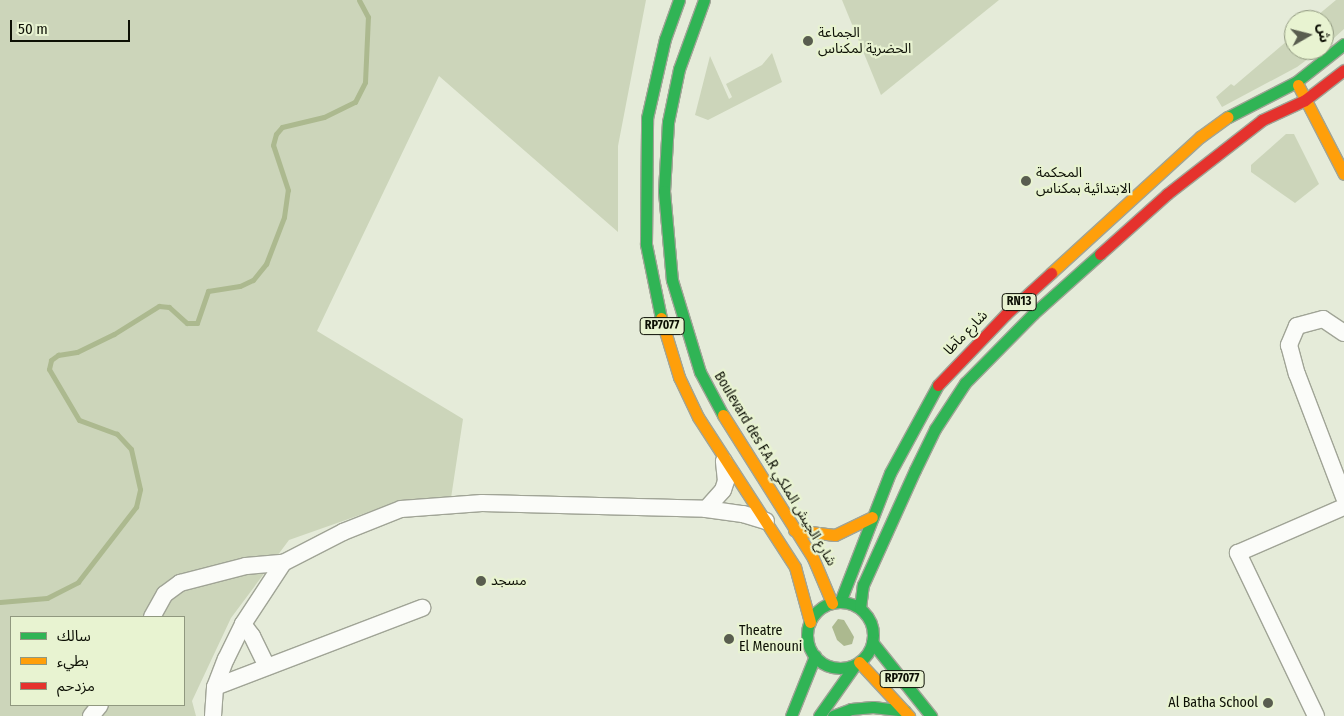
<!DOCTYPE html>
<html>
<head>
<meta charset="utf-8">
<style>
  body { margin:0 }
  #map { position:relative; width:1344px; height:716px; overflow:hidden; background:#e5ebd9; font-family:"Fira Sans Condensed","Noto Sans Arabic",sans-serif }
  div>[style] { position:absolute }
  [style*='--x'] { left:calc(var(--x)*1px); top:calc(var(--y)*1px); width:calc(var(--w)*1px); rotate:calc(var(--a)*1deg) }
  .green>* { inset:0; background:#ccd5ba }
  .water>* { inset:0; background:#acb98f }
  .stream>* { height:5px; margin:-2.5px; padding:0 2.5px; transform-origin:2.5px; border-radius:2.5px; background:#acb98f }
  .roads { filter:drop-shadow(1px 0 #a0a496) drop-shadow(-1px 0 #a0a496) drop-shadow(0 1px #a0a496) drop-shadow(0 -1px #a0a496) }
  .street>* { height:16px; margin:-8px; padding:0 8px; transform-origin:8px; border-radius:8px; background:#fbfcf9 }
  .fast>* { height:11px; margin:-5.5px; padding:0 5.5px; transform-origin:5.5px; border-radius:5.5px; background:#30b455 }
  .fast>.ring { margin:-5.5px; padding:0; box-sizing:content-box; background:none; border:11px solid #30b455; border-radius:50% }
  .slow>* { height:11px; margin:-5.5px; padding:0 5.5px; transform-origin:5.5px; border-radius:5.5px; background:#ff9f0a }
  .jam>* { height:11px; margin:-5.5px; padding:0 5.5px; transform-origin:5.5px; border-radius:5.5px; background:#e5322d }
  .dots>* { width:14px; height:14px; translate:-50% -50%; box-sizing:border-box; border:2px solid #e8f3d1; border-radius:50% }
  span { translate:-50% -50%; white-space:nowrap; text-align:center; line-height:1.15; -webkit-text-stroke:4.5px #e8f3d1; paint-order:stroke }
  .shield-label span { padding:1px 4px; background:#e8f3d1; border:1px solid; border-radius:4px; -webkit-text-stroke-width:0 }
  .shield-label { font-size:12px; color:#0d1005; font-weight:700 }
  .poi-label { font-size:14px; color:#0d1005 }
  .left { translate:0 -50%; text-align:left }
  .right { translate:-100% -50%; text-align:right }
  .street-label { font-size:14px; color:#0d1005 }
  .legend { position:absolute; left:10px; top:616px; width:175px; height:90px; box-sizing:border-box; background:#e8f3d1; border:1px solid #90987f; margin:0; padding:6px 9px; list-style:none; font-size:15px; color:#0d1005 }
  .legend li { display:flex; align-items:center; gap:10px; height:25px }
  .legend b { width:25px; border:1px solid #90987f }
  .north { position:absolute; left:1284px; top:10px; width:50px; height:50px; box-sizing:border-box; background:#e8f3d1; border:1px solid #90987f; border-radius:50%; rotate:82deg; font-size:14px; font-weight:700; line-height:20px; text-align:center; color:#0d1005 }
  .north::after { content:''; display:block; margin:auto; width:18px; height:22px; background:#595d4f; clip-path:polygon(50% 0,100% 100%,50% 72%,0 100%) }
  .scale { position:absolute; left:10px; top:20px; width:120px; height:22px; box-sizing:border-box; border:2px solid #0d1005; border-top:0; padding-left:6px; font-size:15px; line-height:18px; white-space:nowrap; color:#0d1005; -webkit-text-stroke:4px #e8f3d1; paint-order:stroke }
</style>
</head>
<body>
<div id="map">
  <div class="green">
    <i style="clip-path:polygon(evenodd,0 0,646px 0,618px 146px,618px 232px,439px 76px,317px 331px,463px 419px,451px 498px,391px 504px,289px 540px,231px 618px,192px 701px,196px 716px,0 716px,0 0,11px 617px,184px 617px,184px 705px,11px 705px,11px 617px)"></i>
    <i style="clip-path:polygon(842px 0,999px 0,881px 95px)"></i>
    <i style="clip-path:polygon(1336px 0,1344px 0,1344px 29px,1324px 47px,1324px 20px,1312px 20px)"></i>
    <i style="clip-path:polygon(1294px 35px,1294px 50px,1320px 50px,1297px 67px,1222px 107px,1216px 97px,1231px 84px,1234px 86px)"></i>
    <i style="clip-path:polygon(772px 53px,782px 82px,708px 120px,695px 115px,710px 56px,729px 99px,732px 97px,726px 84px,762px 65px)"></i>
    <i style="clip-path:polygon(1286px 134px,1294px 134px,1319px 184px,1295px 203px,1251px 172px,1251px 165px)"></i>
  </div>
  <div class="water">
    <i style="clip-path:polygon(838px 619px,844px 620px,850px 630px,854px 637px,852px 644px,844px 646px,837px 640px,832px 627px)"></i>
  </div>
  <div class="stream">
    <i style="--x:0;--y:602;--w:47;--a:-4.9"></i>
    <i style="--x:47;--y:598;--w:35;--a:-27"></i>
    <i style="--x:78;--y:582;--w:95;--a:-52.3"></i>
    <i style="--x:136;--y:507;--w:18;--a:-77"></i>
    <i style="--x:140;--y:489;--w:41;--a:-102.7"></i>
    <i style="--x:131;--y:449;--w:21;--a:-133"></i>
    <i style="--x:117;--y:434;--w:40;--a:-159.8"></i>
    <i style="--x:79;--y:420;--w:59;--a:-120.5"></i>
    <i style="--x:49;--y:369;--w:9;--a:-77"></i>
    <i style="--x:51;--y:360;--w:9;--a:-36"></i>
    <i style="--x:58;--y:355;--w:19;--a:-9"></i>
    <i style="--x:77;--y:352;--w:41;--a:-25.9"></i>
    <i style="--x:114;--y:334;--w:53;--a:-31.9"></i>
    <i style="--x:159;--y:306;--w:10;--a:6"></i>
    <i style="--x:169;--y:307;--w:24;--a:42"></i>
    <i style="--x:187;--y:323;--w:10;--a:0"></i>
    <i style="--x:197;--y:323;--w:34;--a:-71"></i>
    <i style="--x:208;--y:291;--w:32;--a:-9"></i>
    <i style="--x:240;--y:286;--w:14;--a:-25"></i>
    <i style="--x:253;--y:280;--w:21;--a:-51"></i>
    <i style="--x:266;--y:264;--w:50;--a:-69"></i>
    <i style="--x:284;--y:217;--w:27;--a:-82"></i>
    <i style="--x:288;--y:190;--w:47;--a:-108.4"></i>
    <i style="--x:273;--y:145;--w:11;--a:-75"></i>
    <i style="--x:276;--y:134;--w:9;--a:-49"></i>
    <i style="--x:282;--y:127;--w:43;--a:-13.4"></i>
    <i style="--x:324;--y:117;--w:34;--a:-26"></i>
    <i style="--x:355;--y:102;--w:22;--a:-63"></i>
    <i style="--x:365;--y:82;--w:65;--a:-87.4"></i>
    <i style="--x:368;--y:17;--w:19;--a:-118"></i>
  </div>
  <div class="roads">
    <div class="street">
      <i style="--x:1344;--y:333;--w:25;--a:-146"></i>
      <i style="--x:1323;--y:319;--w:27;--a:165"></i>
      <i style="--x:1297;--y:326;--w:21;--a:113"></i>
      <i style="--x:1289;--y:345;--w:30;--a:75"></i>
      <i style="--x:1297;--y:374;--w:132;--a:69.1"></i>
      <i style="--x:706;--y:509;--w:25;--a:-48"></i>
      <i style="--x:723;--y:490;--w:9;--a:-72"></i>
      <i style="--x:726;--y:481;--w:20;--a:-96"></i>
      <i style="--x:152;--y:617;--w:26;--a:-61"></i>
      <i style="--x:165;--y:594;--w:19;--a:-36"></i>
      <i style="--x:180;--y:583;--w:68;--a:-14.4"></i>
      <i style="--x:246;--y:566;--w:37;--a:-5"></i>
      <i style="--x:243;--y:624;--w:15;--a:53"></i>
      <i style="--x:252;--y:636;--w:34;--a:64"></i>
      <i style="--x:215;--y:687;--w:222;--a:-20.9"></i>
      <i style="--x:91;--y:716;--w:14;--a:-51"></i>
      <i style="--x:213;--y:716;--w:29;--a:-86"></i>
      <i style="--x:215;--y:687;--w:30;--a:-69"></i>
      <i style="--x:226;--y:659;--w:39;--a:-64"></i>
      <i style="--x:243;--y:624;--w:73;--a:-56.7"></i>
      <i style="--x:283;--y:563;--w:68;--a:-27.3"></i>
      <i style="--x:343;--y:532;--w:62;--a:-21.6"></i>
      <i style="--x:401;--y:509;--w:81;--a:-4.2"></i>
      <i style="--x:482;--y:503;--w:224;--a:1.5"></i>
      <i style="--x:706;--y:509;--w:37;--a:8"></i>
      <i style="--x:743;--y:514;--w:24;--a:17"></i>
      <i style="--x:1316;--y:716;--w:181;--a:-115.6"></i>
      <i style="--x:1238;--y:553;--w:116;--a:-23.5"></i>
    </div>
    <div class="fast">
      <i style="--x:704;--y:0;--w:73;--a:109.9"></i>
      <i style="--x:679;--y:69;--w:54;--a:101.7"></i>
      <i style="--x:668;--y:122;--w:69;--a:93.3"></i>
      <i style="--x:664;--y:191;--w:89;--a:84.9"></i>
      <i style="--x:672;--y:280;--w:96;--a:73.1"></i>
      <i style="--x:700;--y:372;--w:49;--a:61.9"></i>
      <i style="--x:1228;--y:117;--w:76;--a:-27.2"></i>
      <i style="--x:1296;--y:82;--w:61;--a:-38.4"></i>
      <i style="--x:661;--y:318;--w:76;--a:-101.5"></i>
      <i style="--x:646;--y:244;--w:126;--a:-89.5"></i>
      <i style="--x:647;--y:118;--w:81;--a:-77.2"></i>
      <i style="--x:665;--y:39;--w:41;--a:-70.3"></i>
      <i style="--x:840;--y:602;--w:138;--a:-68.8"></i>
      <i style="--x:890;--y:473;--w:100;--a:-61.4"></i>
      <i class="ring" style="left:807px;top:602px;width:55px;height:55px"></i>
      <i style="--x:860;--y:608;--w:23;--a:-83"></i>
      <i style="--x:863;--y:585;--w:126;--a:-65.7"></i>
      <i style="--x:915;--y:470;--w:46;--a:-64"></i>
      <i style="--x:935;--y:429;--w:55;--a:-56.9"></i>
      <i style="--x:965;--y:383;--w:97;--a:-45.4"></i>
      <i style="--x:1033;--y:314;--w:90;--a:-41.8"></i>
      <i style="--x:872;--y:642;--w:95;--a:51.4"></i>
      <i style="--x:791;--y:716;--w:65;--a:-68.2"></i>
      <i style="--x:819;--y:716;--w:62;--a:-54.8"></i>
      <i style="--x:833;--y:716;--w:19;--a:-21"></i>
      <i style="--x:851;--y:709;--w:22;--a:-5"></i>
      <i style="--x:873;--y:707;--w:32;--a:7"></i>
    </div>
    <div class="slow">
      <i style="--x:1298;--y:85;--w:100;--a:62.7"></i>
      <i style="--x:1051;--y:273;--w:202;--a:-42.4"></i>
      <i style="--x:1200;--y:137;--w:34;--a:-36"></i>
      <i style="--x:661;--y:318;--w:62;--a:73"></i>
      <i style="--x:679;--y:377;--w:44;--a:64.6"></i>
      <i style="--x:698;--y:417;--w:179;--a:57.1"></i>
      <i style="--x:795;--y:567;--w:57;--a:74.7"></i>
      <i style="--x:723;--y:415;--w:169;--a:57.8"></i>
      <i style="--x:813;--y:558;--w:49;--a:67.1"></i>
      <i style="--x:794;--y:530;--w:41;--a:7"></i>
      <i style="--x:835;--y:535;--w:41;--a:-25.9"></i>
      <i style="--x:859;--y:662;--w:74;--a:47.2"></i>
    </div>
    <div class="jam">
      <i style="--x:1100;--y:254;--w:90;--a:-41.8"></i>
      <i style="--x:1167;--y:194;--w:120;--a:-37.9"></i>
      <i style="--x:1262;--y:120;--w:47;--a:-24.9"></i>
      <i style="--x:1305;--y:100;--w:49;--a:-37.6"></i>
      <i style="--x:938;--y:385;--w:98;--a:-46.2"></i>
      <i style="--x:1006;--y:314;--w:61;--a:-42.3"></i>
    </div>
  </div>
  <div class="dots">
    <i style="left:808px;top:41px;background:#595d4f"></i>
    <i style="left:1026px;top:181px;background:#595d4f"></i>
    <i style="left:481px;top:581px;background:#595d4f"></i>
    <i style="left:729px;top:639px;background:#595d4f"></i>
    <i style="left:1268px;top:703px;background:#595d4f"></i>
  </div>
  <div class="shield-label">
    <span style="left:1019px;top:302px">RN13</span>
    <span style="left:662px;top:326px">RP7077</span>
    <span style="left:902px;top:679px">RP7077</span>
  </div>
  <div class="poi-label">
    <span class="left" style="left:818px;top:41px">الجماعة<br>الحضرية لمكناس</span>
    <span class="left" style="left:1036px;top:181px">المحكمة<br>الابتدائية بمكناس</span>
    <span class="left" style="left:491px;top:581px">مسجد</span>
    <span class="left" style="left:739px;top:639px">Theatre<br>El Menouni</span>
    <span class="right" style="left:1258px;top:703px">Al Batha School</span>
  </div>
  <div class="street-label">
    <span style="left:966px;top:333px;rotate:-46deg">شارع مآطا</span>
    <span style="left:775px;top:469px;rotate:59deg">Boulevard des F.A.R شارع الجيش الملكي</span>
  </div>
  <ul class="legend">
  <li><b style="height:6px;background:#30b455"></b>سالك</li>
  <li><b style="height:6px;background:#ff9f0a"></b>بطيء</li>
  <li><b style="height:6px;background:#e5322d"></b>مزدحم</li>
  </ul>
  <div class="north">ش</div>
  <div class="scale">50 m</div>
</div>
</body>
</html>
